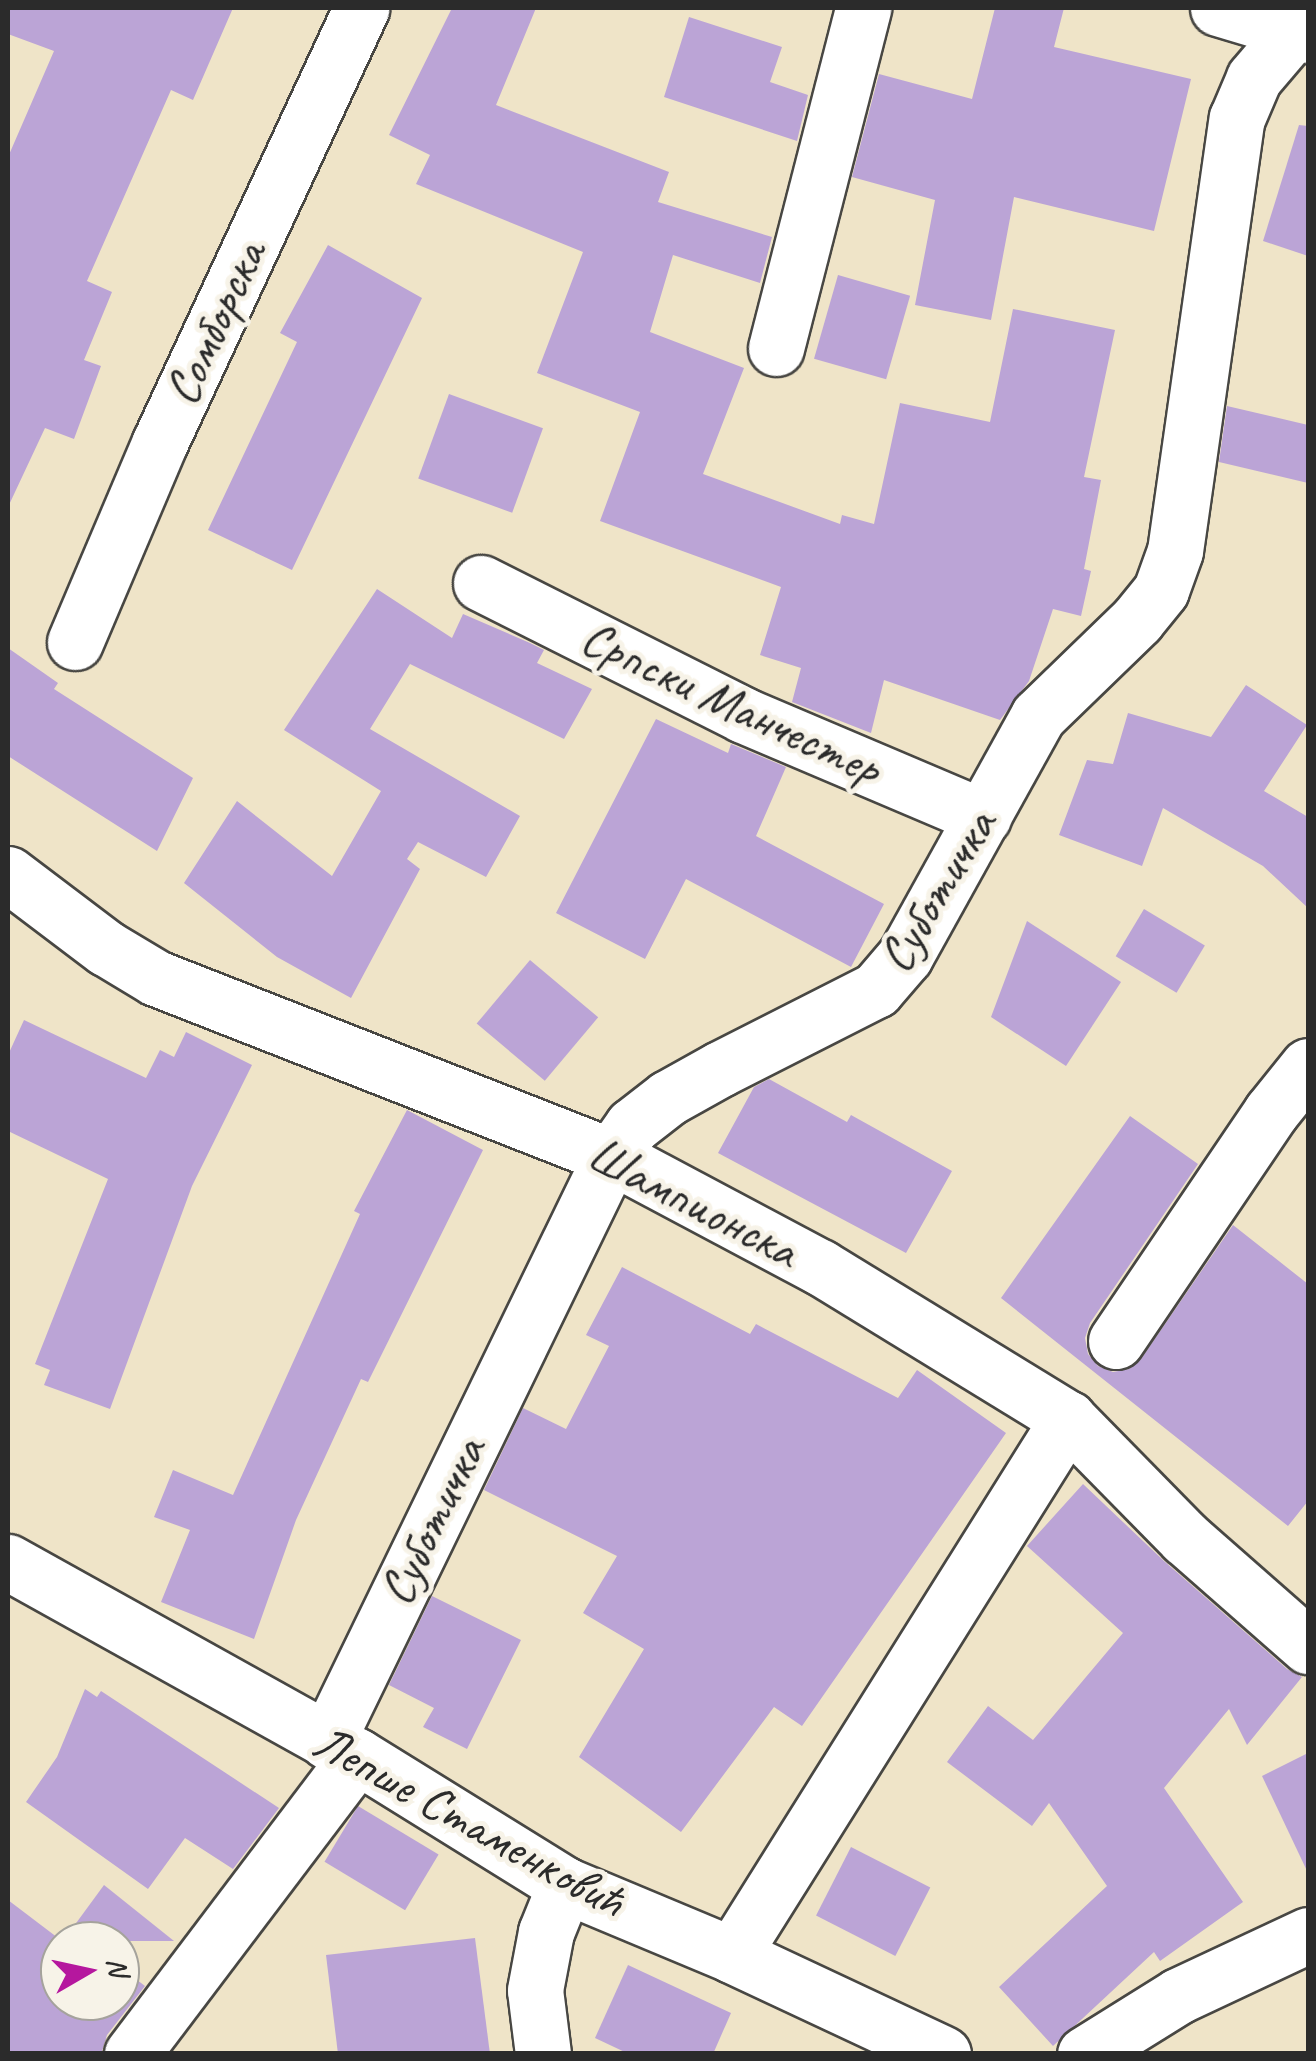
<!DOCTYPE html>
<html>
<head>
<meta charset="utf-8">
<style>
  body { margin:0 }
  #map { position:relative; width:1316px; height:2061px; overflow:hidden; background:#efe4c8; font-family:Caveat,sans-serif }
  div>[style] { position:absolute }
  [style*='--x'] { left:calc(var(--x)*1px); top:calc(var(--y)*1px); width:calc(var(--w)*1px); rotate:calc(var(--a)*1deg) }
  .building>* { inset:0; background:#bba4d6; transform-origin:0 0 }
  .roads { filter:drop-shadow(2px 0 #484743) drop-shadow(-2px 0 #484743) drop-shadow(0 2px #484743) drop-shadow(0 -2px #484743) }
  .minor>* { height:55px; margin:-27.5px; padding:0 27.5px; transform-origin:27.5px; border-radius:27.5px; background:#fff }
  span { translate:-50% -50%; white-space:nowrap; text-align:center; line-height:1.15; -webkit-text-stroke:10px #f7f3e8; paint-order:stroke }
  .street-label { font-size:50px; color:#2b2b2b }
  .frame { position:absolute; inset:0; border:10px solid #2b2b2b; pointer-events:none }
  .north { position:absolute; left:40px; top:1921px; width:100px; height:100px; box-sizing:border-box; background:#f7f3e8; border:2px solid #a5a39c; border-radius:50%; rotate:81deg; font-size:28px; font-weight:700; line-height:40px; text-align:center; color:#2b2b2b }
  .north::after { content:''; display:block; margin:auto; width:35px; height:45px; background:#b5179e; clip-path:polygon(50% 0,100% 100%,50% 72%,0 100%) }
</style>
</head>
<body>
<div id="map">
  <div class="building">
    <i style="clip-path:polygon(8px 8px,233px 8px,193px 100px,171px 90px,87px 281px,112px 292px,84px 360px,101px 366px,74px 439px,45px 428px,8px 507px,8px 157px,54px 51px,8px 34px)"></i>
    <i style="clip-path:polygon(452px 8px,536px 8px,496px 105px,669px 172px,658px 202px,772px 237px,760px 283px,673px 255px,650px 332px,744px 368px,703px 474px,840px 524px,842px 515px,874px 524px,900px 403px,990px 422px,1013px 309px,1115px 330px,1084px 477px,1101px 480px,1084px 569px,1091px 571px,1081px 616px,1053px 609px,1029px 681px,1000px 720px,884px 680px,871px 733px,792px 702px,801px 668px,760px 655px,781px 587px,600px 521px,640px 412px,537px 373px,583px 252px,416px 184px,430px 155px,389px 135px)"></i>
    <i style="clip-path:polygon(995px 8px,1064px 8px,1054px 47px,1191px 79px,1154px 231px,1014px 197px,991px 320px,915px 305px,935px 200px,852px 177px,879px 74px,972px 99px)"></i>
    <i style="clip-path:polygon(689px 17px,782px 47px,770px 82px,808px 95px,797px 141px,664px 97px)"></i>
    <i style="clip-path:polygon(1299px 125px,1308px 126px,1308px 256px,1263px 241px)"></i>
    <i style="clip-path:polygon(328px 245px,422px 298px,292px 570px,208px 530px,297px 342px,280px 333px)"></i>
    <i style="left:838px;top:275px;width:75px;height:87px;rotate:16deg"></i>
    <i style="left:449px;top:394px;width:100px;height:90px;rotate:20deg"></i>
    <i style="clip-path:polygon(1227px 406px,1308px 425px,1308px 483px,1219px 462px)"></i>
    <i style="clip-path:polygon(377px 589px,452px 638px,463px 614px,530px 643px,544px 650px,537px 663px,592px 689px,564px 739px,410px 664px,370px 729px,520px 816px,486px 877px,418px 842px,407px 859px,420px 869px,351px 998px,277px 957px,184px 883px,237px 801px,332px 876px,381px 791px,284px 730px)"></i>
    <i style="clip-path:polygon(8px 648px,58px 683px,54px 689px,193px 778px,157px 851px,8px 756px)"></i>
    <i style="clip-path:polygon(1246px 685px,1307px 725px,1264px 791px,1308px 817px,1308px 908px,1263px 866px,1163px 808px,1142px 866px,1059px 835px,1087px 760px,1113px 764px,1128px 713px,1211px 737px)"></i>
    <i style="clip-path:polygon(656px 719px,728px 753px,731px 744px,786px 767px,756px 836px,884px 904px,851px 967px,686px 879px,645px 959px,556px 913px)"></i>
    <i style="left:1144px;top:909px;width:71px;height:55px;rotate:31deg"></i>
    <i style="clip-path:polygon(1027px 921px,1121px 982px,1066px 1066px,991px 1017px)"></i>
    <i style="left:530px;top:960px;width:89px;height:83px;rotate:40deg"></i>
    <i style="clip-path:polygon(24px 1020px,146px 1078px,160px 1050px,174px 1057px,186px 1032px,252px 1065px,192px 1186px,110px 1409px,44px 1385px,50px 1370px,35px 1364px,108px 1179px,8px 1131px,8px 1055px)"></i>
    <i style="clip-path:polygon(769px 1079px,847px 1122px,851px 1115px,952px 1171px,906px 1253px,718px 1153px,754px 1087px)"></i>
    <i style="clip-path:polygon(407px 1110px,483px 1150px,368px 1382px,361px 1379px,296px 1520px,254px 1639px,161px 1602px,190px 1530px,154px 1517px,173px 1470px,233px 1495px,360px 1214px,354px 1211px)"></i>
    <i style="clip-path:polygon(1130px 1116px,1198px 1164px,1090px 1323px,1085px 1338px,1088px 1354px,1098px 1366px,1113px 1372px,1129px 1369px,1141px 1359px,1233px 1225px,1308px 1284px,1308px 1501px,1288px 1526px,1001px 1298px)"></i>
    <i style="clip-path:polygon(622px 1267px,750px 1334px,756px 1324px,898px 1398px,917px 1370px,1006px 1433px,802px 1726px,774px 1707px,681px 1832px,579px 1757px,644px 1649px,583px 1613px,617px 1556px,484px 1490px,523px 1408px,566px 1429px,609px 1346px,586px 1335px)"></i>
    <i style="clip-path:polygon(1083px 1484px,1164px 1561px,1287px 1669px,1302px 1677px,1247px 1745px,1229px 1709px,1164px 1788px,1243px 1902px,1160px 1961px,1154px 1952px,1053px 2046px,999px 1987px,1107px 1886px,1049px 1803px,1032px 1826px,947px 1762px,988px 1706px,1033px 1740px,1123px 1633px,1027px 1546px)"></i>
    <i style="clip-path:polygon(432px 1596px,521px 1640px,467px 1749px,423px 1727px,434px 1708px,389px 1685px)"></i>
    <i style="clip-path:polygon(85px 1689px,97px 1697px,101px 1691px,279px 1808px,233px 1869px,185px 1838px,148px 1889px,26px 1802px,57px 1757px)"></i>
    <i style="clip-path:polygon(1308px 1753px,1308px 1873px,1262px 1776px)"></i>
    <i style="left:358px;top:1806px;width:94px;height:65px;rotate:31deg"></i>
    <i style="left:851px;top:1847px;width:89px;height:77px;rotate:27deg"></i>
    <i style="clip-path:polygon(104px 1885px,174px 1941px,63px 1941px)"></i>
    <i style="clip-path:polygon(8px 1900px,62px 1941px,60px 2001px,120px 2001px,120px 1967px,145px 1986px,107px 2035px,101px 2054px,8px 2054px)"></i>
    <i style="clip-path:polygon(475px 1938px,490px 2054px,338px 2054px,326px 1955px)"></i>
    <i style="clip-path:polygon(628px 1965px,731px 2013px,713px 2054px,629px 2054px,595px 2038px)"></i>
  </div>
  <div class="roads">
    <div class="minor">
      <i style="--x:1218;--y:8;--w:94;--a:16.7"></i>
      <i style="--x:776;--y:348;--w:351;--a:-75.6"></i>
      <i style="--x:481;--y:583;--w:293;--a:26.7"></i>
      <i style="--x:743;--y:715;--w:261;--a:23"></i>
      <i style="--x:75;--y:642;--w:217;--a:-67"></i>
      <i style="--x:160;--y:442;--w:478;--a:-65.1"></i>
      <i style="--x:8;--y:874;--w:123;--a:37.1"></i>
      <i style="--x:106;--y:948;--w:58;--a:31"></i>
      <i style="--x:156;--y:978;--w:489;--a:21.4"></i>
      <i style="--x:611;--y:1156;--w:237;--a:28"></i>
      <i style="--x:820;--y:1267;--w:291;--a:31.5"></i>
      <i style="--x:1068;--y:1419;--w:167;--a:45.5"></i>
      <i style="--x:1185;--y:1538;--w:164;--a:41.3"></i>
      <i style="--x:1116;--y:1341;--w:277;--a:-55.9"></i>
      <i style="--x:1271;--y:1112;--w:59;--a:-51.2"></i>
      <i style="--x:8;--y:1562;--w:399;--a:29.1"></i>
      <i style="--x:357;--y:1756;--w:245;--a:31.8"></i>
      <i style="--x:565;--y:1885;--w:181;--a:22.7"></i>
      <i style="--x:732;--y:1955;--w:233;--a:25.1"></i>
      <i style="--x:327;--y:1741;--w:650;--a:-64.1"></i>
      <i style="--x:611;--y:1156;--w:37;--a:-55"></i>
      <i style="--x:632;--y:1126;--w:46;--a:-37.9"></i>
      <i style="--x:668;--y:1098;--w:60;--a:-29.1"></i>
      <i style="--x:720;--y:1069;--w:175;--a:-26.9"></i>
      <i style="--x:876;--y:990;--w:45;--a:-49.5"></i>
      <i style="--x:905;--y:956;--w:274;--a:-61"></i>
      <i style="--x:1038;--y:716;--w:138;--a:-44.1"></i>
      <i style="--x:1137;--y:620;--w:38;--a:-51"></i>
      <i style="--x:1161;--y:590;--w:41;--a:-70.3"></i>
      <i style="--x:1175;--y:551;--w:437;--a:-81.9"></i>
      <i style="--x:1237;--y:118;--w:43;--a:-67"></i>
      <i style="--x:1254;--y:78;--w:62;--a:-49.6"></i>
      <i style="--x:732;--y:1955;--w:633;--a:-57.92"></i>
      <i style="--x:132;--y:2054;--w:373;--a:-52.9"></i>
      <i style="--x:543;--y:2054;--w:64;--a:-97.1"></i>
      <i style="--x:535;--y:1990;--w:59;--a:-79.3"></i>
      <i style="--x:546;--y:1932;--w:51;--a:-68"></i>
      <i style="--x:1085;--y:2054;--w:110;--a:-31.9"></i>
      <i style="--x:1178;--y:1996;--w:144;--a:-25.1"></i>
    </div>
  </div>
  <div class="street-label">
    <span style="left:215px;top:323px;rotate:-65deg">Сомборска</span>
    <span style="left:731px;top:703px;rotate:25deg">Српски Манчестер</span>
    <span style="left:937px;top:891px;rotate:-59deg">Суботичка</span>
    <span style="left:693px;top:1202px;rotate:27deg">Шампионска</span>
    <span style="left:432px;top:1521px;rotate:-64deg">Суботичка</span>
    <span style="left:469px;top:1821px;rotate:29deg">Лепше Стаменковић</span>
  </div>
  <div class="frame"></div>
  <div class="north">N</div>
</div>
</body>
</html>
